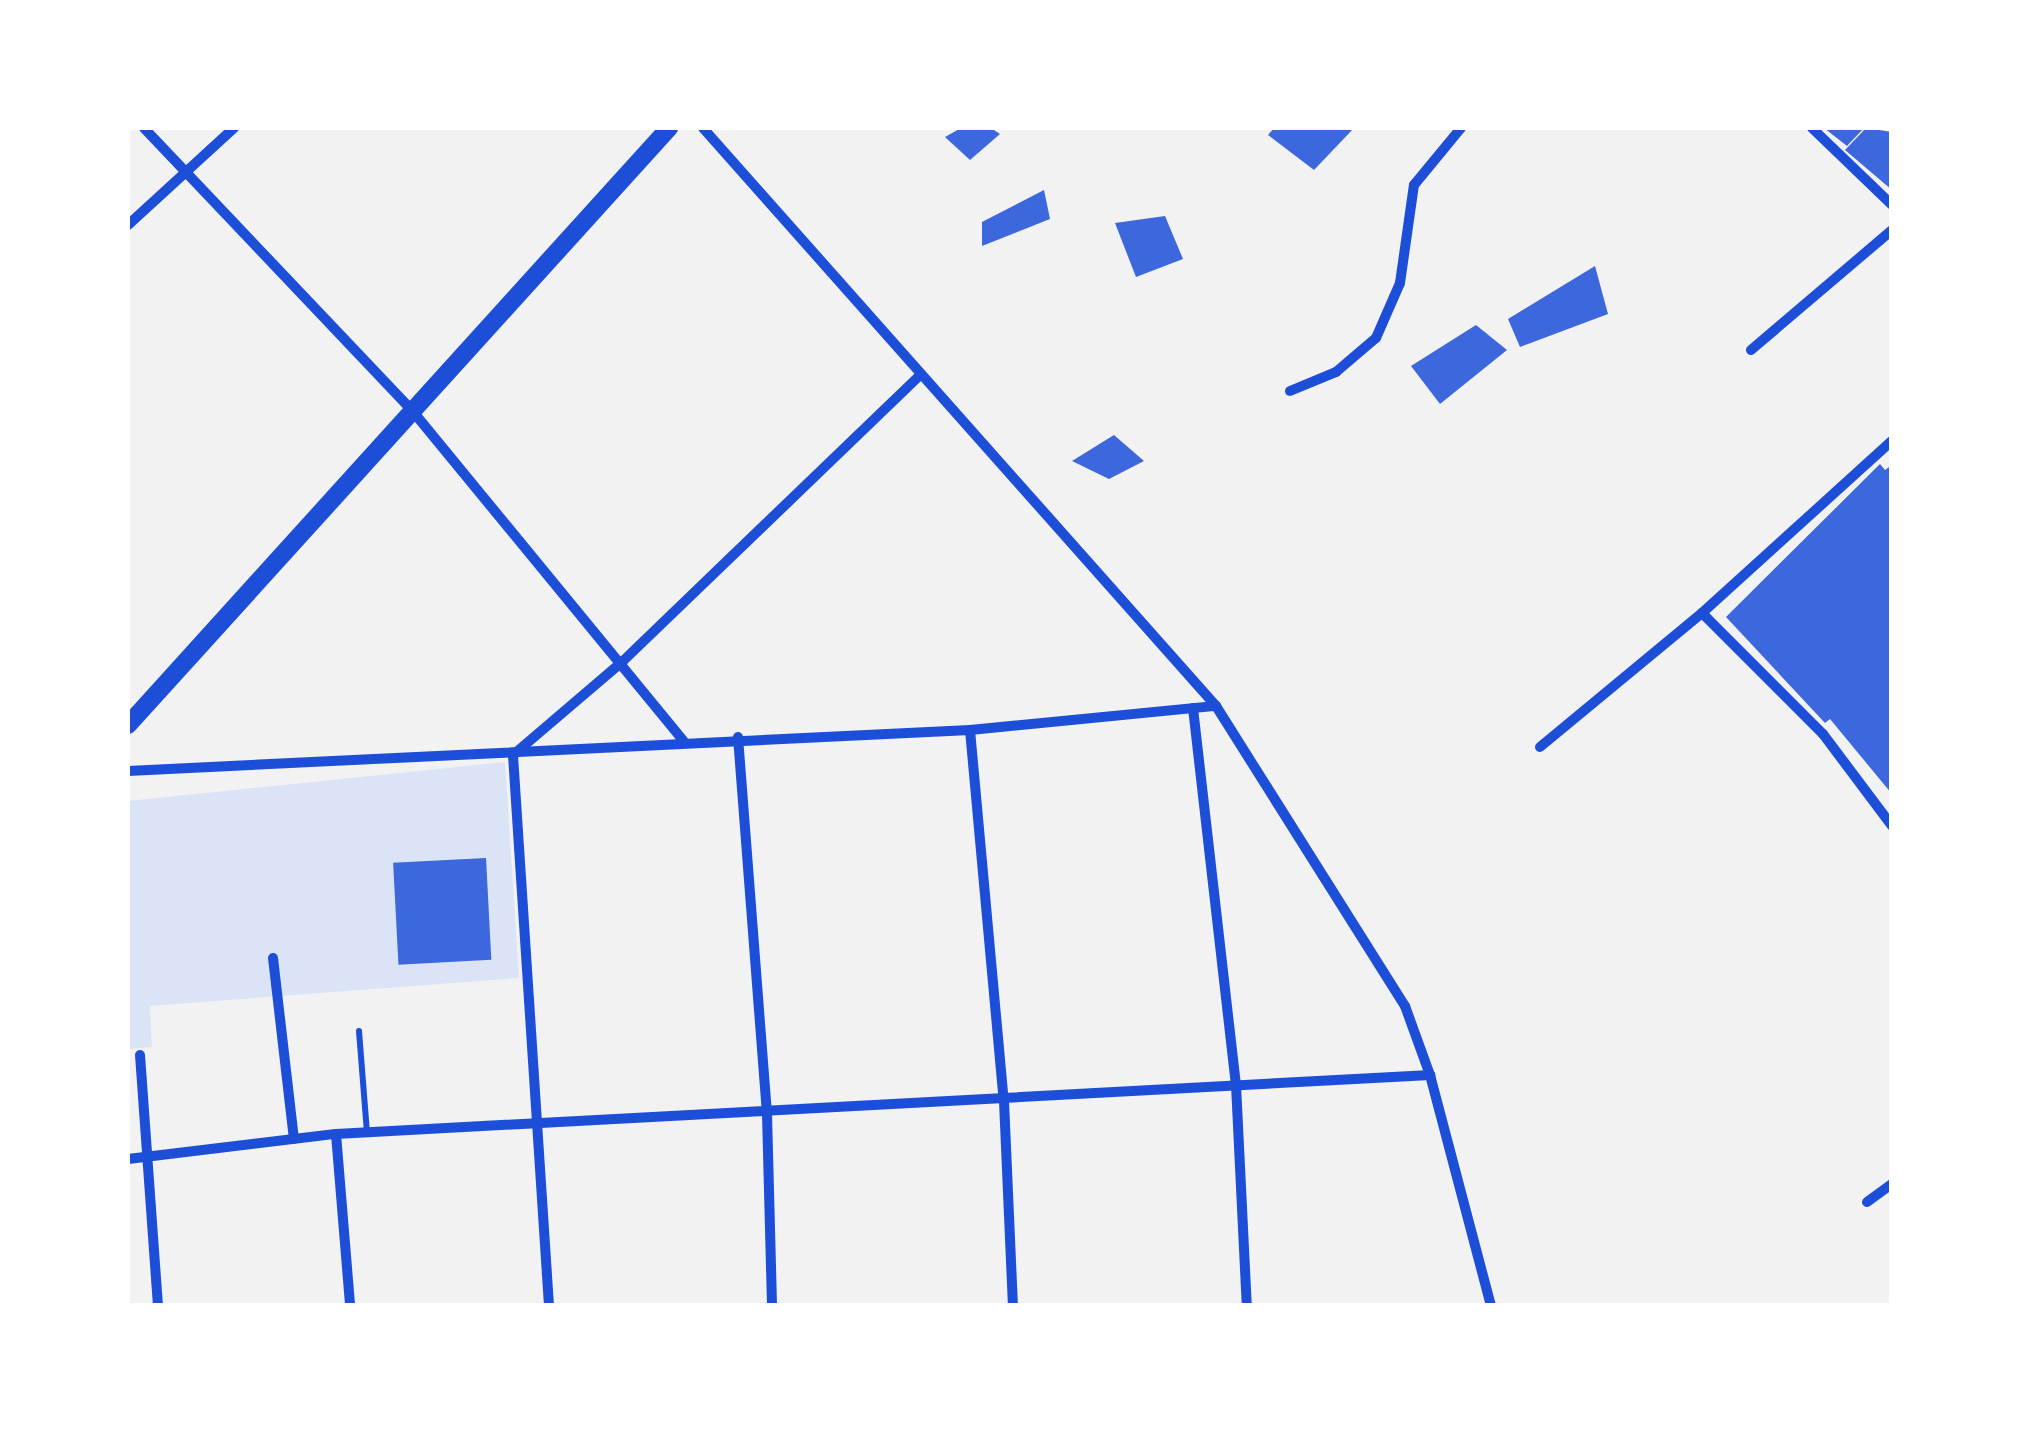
<!DOCTYPE html>
<html>
<head>
<meta charset="utf-8">
<style>
  body { margin:0 }
  #map { position:relative; width:2019px; height:1433px; overflow:hidden; background:#f2f2f2; font-family:"Work Sans",sans-serif }
  div>[style] { position:absolute }
  [style*='--x'] { left:calc(var(--x)*1px); top:calc(var(--y)*1px); width:calc(var(--w)*1px); rotate:calc(var(--a)*1deg) }
  .green>* { inset:0; background:#dbe4f7 }
  .building>* { inset:0; background:#3d67dc; transform-origin:0 0 }
  .service>* { height:6px; margin:-3px; padding:0 3px; transform-origin:3px; border-radius:3px; background:#1d4ed8 }
  .minor>* { height:10px; margin:-5px; padding:0 5px; transform-origin:5px; border-radius:5px; background:#1d4ed8 }
  .tertiary>* { height:18px; margin:-9px; padding:0 9px; transform-origin:9px; border-radius:9px; background:#1d4ed8 }
  span { translate:-50% -50%; white-space:nowrap; text-align:center; line-height:1.15; -webkit-text-stroke:9px #fff; paint-order:stroke }
  .frame { position:absolute; inset:0; border:130px solid #fff; pointer-events:none }
</style>
</head>
<body>
<div id="map">
  <div class="green">
    <i style="clip-path:polygon(505px 762px,519px 978px,150px 1006px,152px 1047px,128px 1049px,128px 801px)"></i>
  </div>
  <div class="building">
    <i style="clip-path:polygon(961px 128px,991px 128px,1000px 134px,970px 160px,945px 137px)"></i>
    <i style="clip-path:polygon(1274px 128px,1354px 128px,1314px 170px,1268px 135px)"></i>
    <i style="clip-path:polygon(1824px 128px,1864px 128px,1847px 146px)"></i>
    <i style="clip-path:polygon(1866px 128px,1892px 132px,1892px 190px,1845px 150px)"></i>
    <i style="clip-path:polygon(1044px 190px,1050px 219px,982px 246px,982px 222px)"></i>
    <i style="clip-path:polygon(1165px 216px,1183px 259px,1136px 277px,1115px 223px)"></i>
    <i style="clip-path:polygon(1595px 266px,1608px 314px,1520px 347px,1508px 319px)"></i>
    <i style="clip-path:polygon(1476px 325px,1507px 350px,1440px 404px,1411px 366px)"></i>
    <i style="clip-path:polygon(1114px 435px,1144px 461px,1109px 479px,1072px 461px)"></i>
    <i style="clip-path:polygon(1880px 464px,1885px 470px,1892px 465px,1892px 794px,1830px 719px,1825px 723px,1726px 617px)"></i>
    <i style="left:486px;top:858px;width:102px;height:93px;rotate:87deg"></i>
  </div>
  <div class="service">
    <i style="--x:359;--y:1031;--w:102;--a:85.5"></i>
  </div>
  <div class="minor">
    <i style="--x:144;--y:128;--w:394;--a:46.5"></i>
    <i style="--x:415;--y:414;--w:423;--a:50.6"></i>
    <i style="--x:703;--y:128;--w:773;--a:48.41"></i>
    <i style="--x:1216;--y:706;--w:355;--a:57.8"></i>
    <i style="--x:1405;--y:1006;--w:73;--a:70.1"></i>
    <i style="--x:1430;--y:1075;--w:239;--a:75.2"></i>
    <i style="--x:1812;--y:128;--w:111;--a:43.9"></i>
    <i style="--x:128;--y:225;--w:144;--a:-42.5"></i>
    <i style="--x:1751;--y:350;--w:185;--a:-40.4"></i>
    <i style="--x:1290;--y:391;--w:50;--a:-22.4"></i>
    <i style="--x:1336;--y:372;--w:52;--a:-40.4"></i>
    <i style="--x:1376;--y:338;--w:60;--a:-66.4"></i>
    <i style="--x:1400;--y:283;--w:99;--a:-81.9"></i>
    <i style="--x:1414;--y:185;--w:74;--a:-50.5"></i>
    <i style="--x:1702;--y:613;--w:171;--a:45"></i>
    <i style="--x:1823;--y:734;--w:115;--a:53.1"></i>
    <i style="--x:1193;--y:708;--w:379;--a:83.5"></i>
    <i style="--x:1236;--y:1085;--w:221;--a:87.2"></i>
    <i style="--x:970;--y:730;--w:373;--a:84.8"></i>
    <i style="--x:1004;--y:1101;--w:205;--a:87.5"></i>
    <i style="--x:738;--y:737;--w:378;--a:85.6"></i>
    <i style="--x:767;--y:1114;--w:192;--a:88.5"></i>
    <i style="--x:1540;--y:747;--w:210;--a:-39.6"></i>
    <i style="--x:1702;--y:613;--w:256;--a:-42.2"></i>
    <i style="--x:128;--y:771;--w:843;--a:-2.79"></i>
    <i style="--x:970;--y:730;--w:247;--a:-5.6"></i>
    <i style="--x:273;--y:958;--w:182;--a:83.4"></i>
    <i style="--x:140;--y:1055;--w:252;--a:85.9"></i>
    <i style="--x:336;--y:1134;--w:173;--a:85.3"></i>
    <i style="--x:128;--y:1159;--w:209;--a:-6.9"></i>
    <i style="--x:336;--y:1134;--w:1096;--a:-3.09"></i>
    <i style="--x:1867;--y:1202;--w:31;--a:-36"></i>
    <i style="--x:549;--y:1306;--w:552;--a:-93.74"></i>
    <i style="--x:513;--y:755;--w:145;--a:-40.5"></i>
    <i style="--x:623;--y:661;--w:411;--a:-43.9"></i>
  </div>
  <div class="tertiary">
    <i style="--x:128;--y:725;--w:806;--a:-47.82"></i>
  </div>
  <div class="frame"></div>
</div>
</body>
</html>
